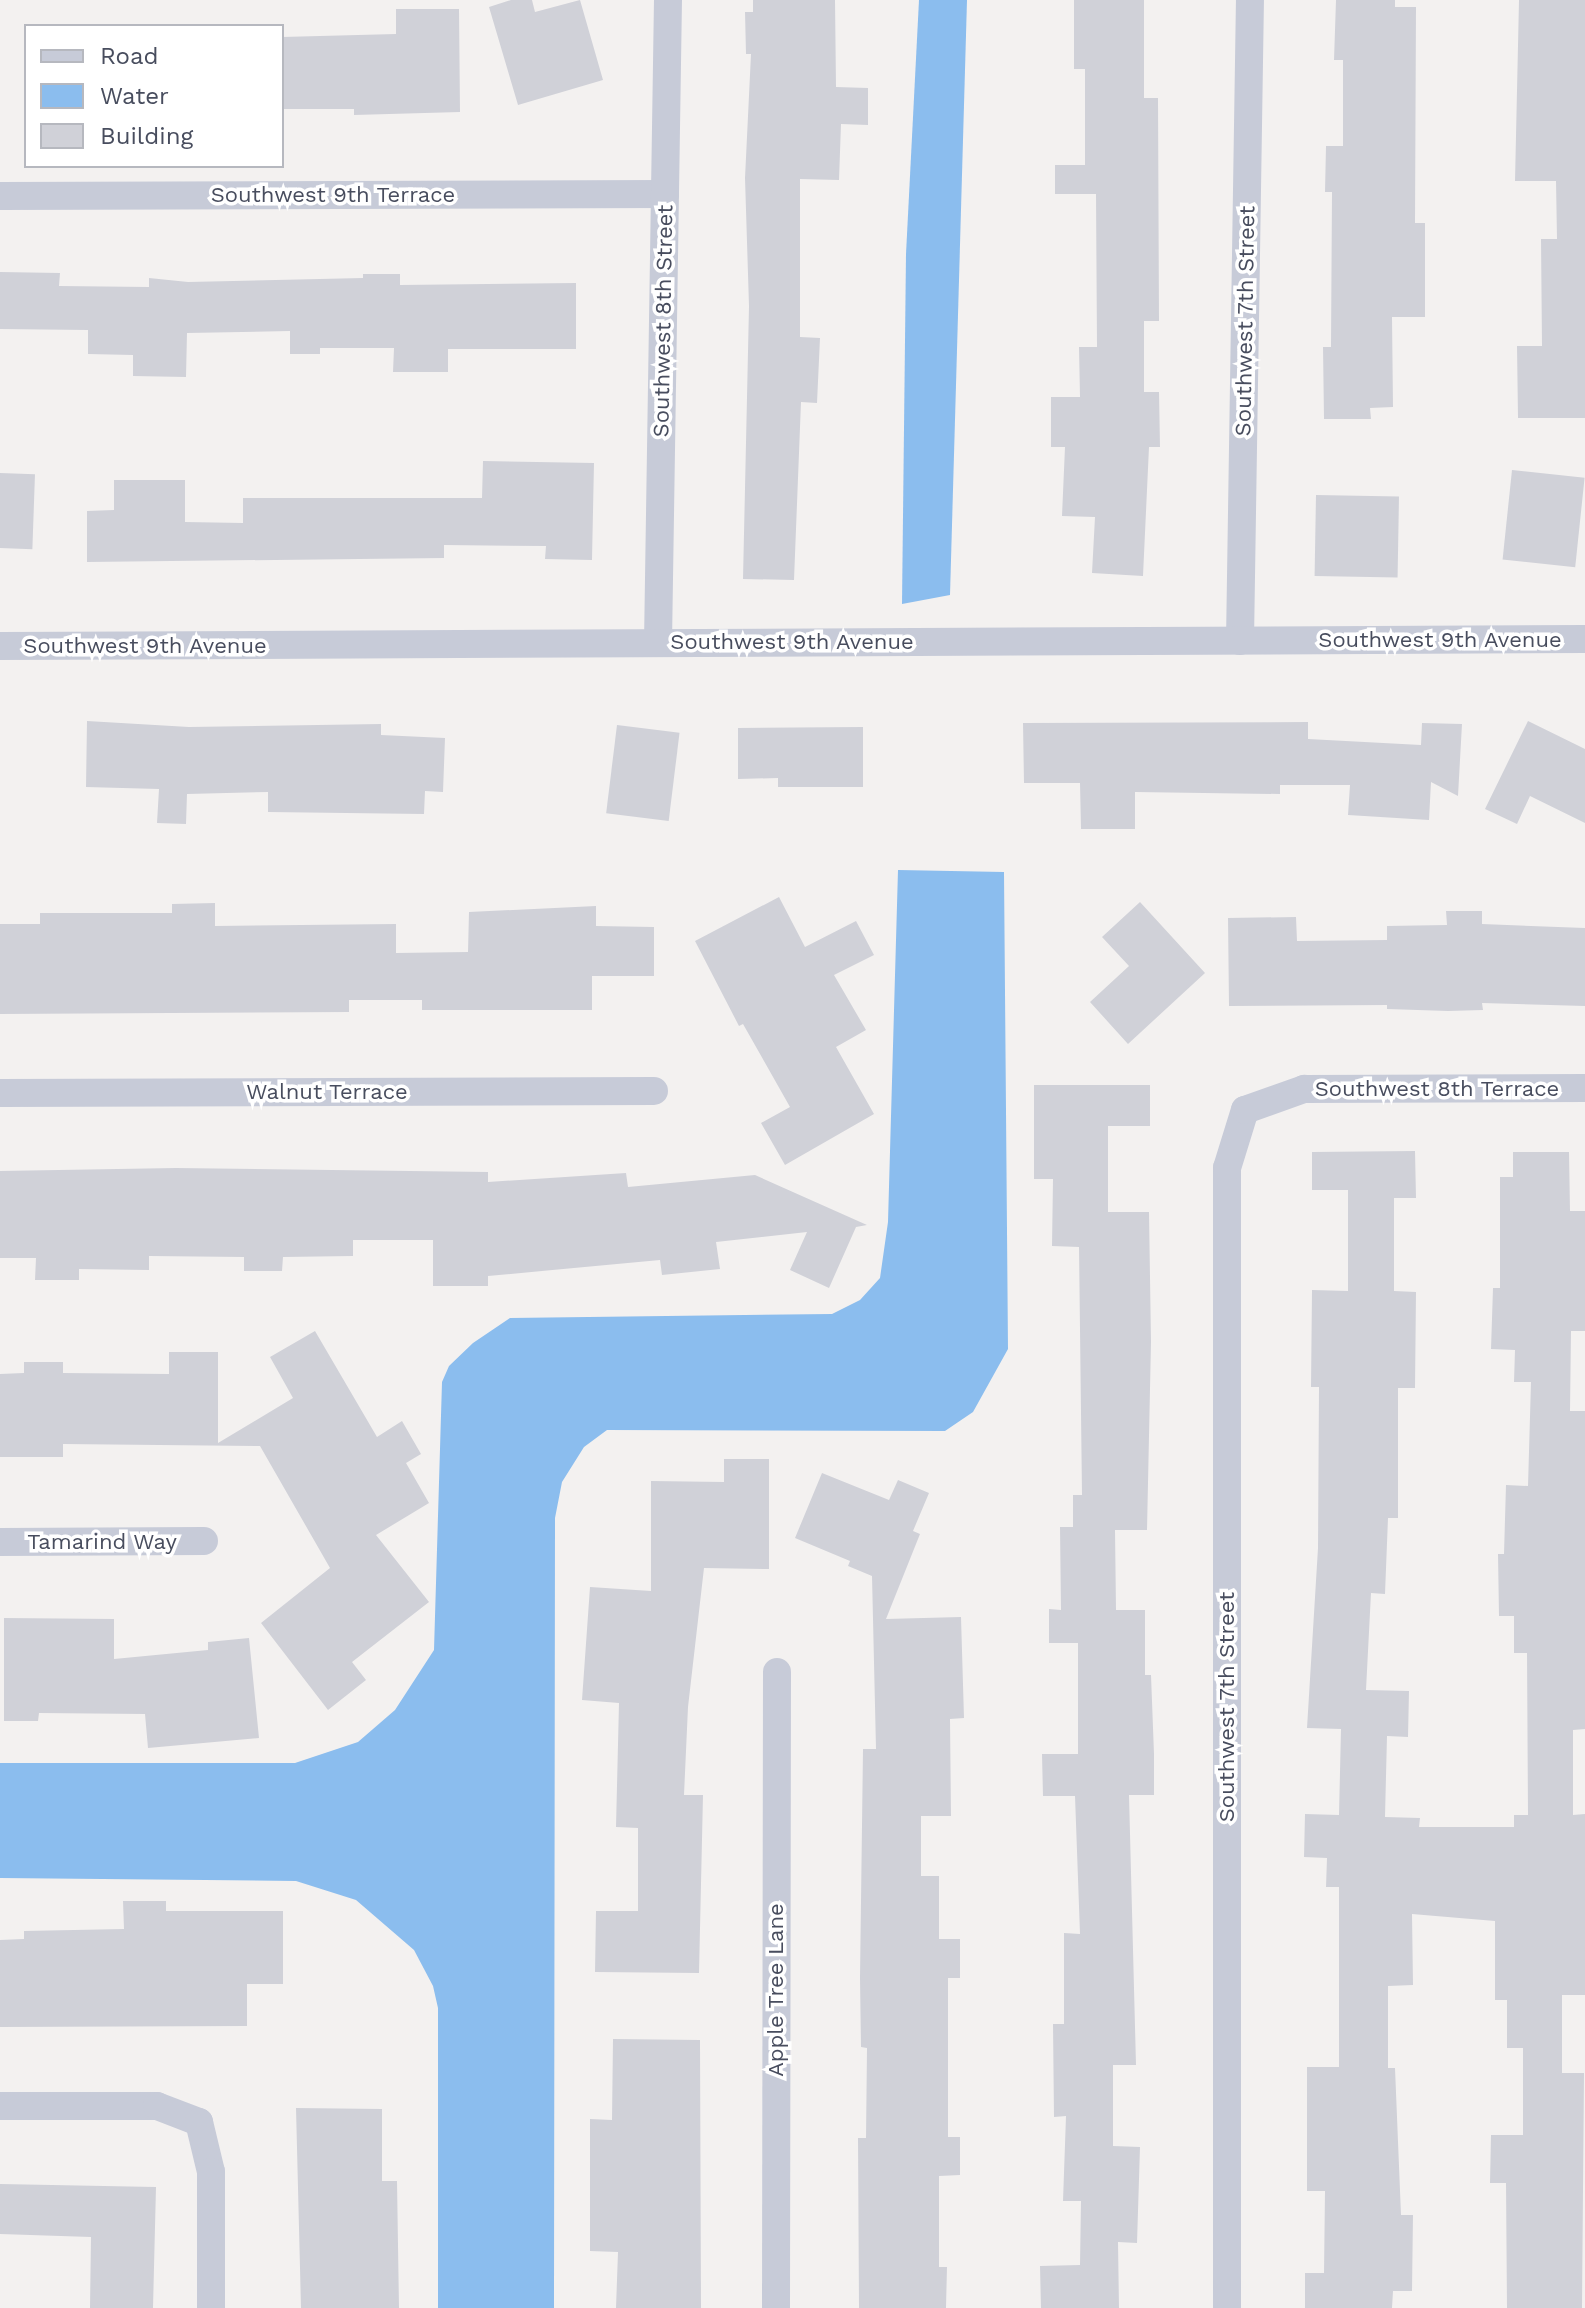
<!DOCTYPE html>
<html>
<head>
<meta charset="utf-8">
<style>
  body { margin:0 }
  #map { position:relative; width:1585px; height:2308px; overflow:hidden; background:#f3f1f0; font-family:"Work Sans",sans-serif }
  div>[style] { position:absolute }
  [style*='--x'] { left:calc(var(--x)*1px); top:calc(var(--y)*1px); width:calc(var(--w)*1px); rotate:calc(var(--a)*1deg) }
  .water>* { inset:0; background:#8bbdee }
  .building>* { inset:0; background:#d0d1d8; transform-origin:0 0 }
  .minor>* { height:28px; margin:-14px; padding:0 14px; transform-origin:14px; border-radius:14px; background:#c7cbd8 }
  span { translate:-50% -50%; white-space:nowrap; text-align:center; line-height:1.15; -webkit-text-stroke:7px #fff; paint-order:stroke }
  .street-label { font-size:22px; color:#484d5e }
  .legend { position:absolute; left:24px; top:24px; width:260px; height:144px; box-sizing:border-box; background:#fff; border:2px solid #b6b8bf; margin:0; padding:10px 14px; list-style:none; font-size:24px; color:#484d5e }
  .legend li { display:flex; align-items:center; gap:16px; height:40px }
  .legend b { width:40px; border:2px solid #b6b8bf }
</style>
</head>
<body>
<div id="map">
  <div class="water">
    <i style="clip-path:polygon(919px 0,967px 0,950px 595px,902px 604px,906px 254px)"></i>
    <i style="clip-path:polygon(898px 870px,1004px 872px,1008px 1349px,973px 1412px,945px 1431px,607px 1430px,584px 1447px,562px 1482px,555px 1518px,554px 2308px,438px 2308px,438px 2008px,433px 1986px,414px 1950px,356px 1900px,296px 1881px,0 1878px,0 1763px,295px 1763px,358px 1742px,395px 1710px,434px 1650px,442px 1382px,449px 1366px,473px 1343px,510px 1318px,832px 1314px,860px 1300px,880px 1278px,888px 1222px)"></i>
  </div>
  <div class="building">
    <i style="clip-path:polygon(511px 0,532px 0,535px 12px,580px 0,603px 80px,518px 105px,489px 7px)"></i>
    <i style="clip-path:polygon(753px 0,835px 0,836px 87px,868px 88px,868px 125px,841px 124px,839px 180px,800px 179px,800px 337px,820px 338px,817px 403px,801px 402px,794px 580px,743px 579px,749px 306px,745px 178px,751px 54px,746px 54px,745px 12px,753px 12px)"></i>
    <i style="clip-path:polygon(1074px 0,1144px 0,1144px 98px,1158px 98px,1159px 321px,1144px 321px,1144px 392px,1159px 392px,1160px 447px,1149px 447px,1143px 576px,1092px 573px,1095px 517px,1062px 516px,1065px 447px,1051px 447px,1051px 397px,1080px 397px,1079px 347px,1097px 347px,1096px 194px,1055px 194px,1055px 165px,1085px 165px,1085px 69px,1074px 69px)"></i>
    <i style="clip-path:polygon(1336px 0,1395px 0,1395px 7px,1416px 7px,1415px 223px,1425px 223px,1425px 317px,1392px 317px,1393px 407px,1370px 408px,1371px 419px,1324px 419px,1323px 347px,1331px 347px,1332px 192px,1325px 192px,1326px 146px,1343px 146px,1343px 60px,1334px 60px)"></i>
    <i style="clip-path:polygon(1519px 0,1585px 0,1585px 418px,1518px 418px,1517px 346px,1542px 346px,1541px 239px,1557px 239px,1556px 181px,1515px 181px)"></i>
    <i style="clip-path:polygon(396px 9px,459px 9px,460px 112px,354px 115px,354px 109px,282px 109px,282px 37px,396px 34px)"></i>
    <i style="clip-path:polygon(0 272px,60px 273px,59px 286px,149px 287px,149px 278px,188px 282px,363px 278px,363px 274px,400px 274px,400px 285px,576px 283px,576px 349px,448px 349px,448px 372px,393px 372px,394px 348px,320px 348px,320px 354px,290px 354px,290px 331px,187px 333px,186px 377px,133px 376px,133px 355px,88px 354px,88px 330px,0 329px)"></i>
    <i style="clip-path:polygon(483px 461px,594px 463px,592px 560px,545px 559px,546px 546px,444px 545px,444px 558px,87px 562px,87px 511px,114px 510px,114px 480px,185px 480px,185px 522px,243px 523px,243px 498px,482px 498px)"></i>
    <i style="left:1512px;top:470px;width:73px;height:90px;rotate:6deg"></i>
    <i style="left:0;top:473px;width:35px;height:75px;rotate:2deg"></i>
    <i style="left:1316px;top:495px;width:83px;height:81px;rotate:1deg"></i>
    <i style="clip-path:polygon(87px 721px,189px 727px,381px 724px,381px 735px,445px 738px,443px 792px,425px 791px,424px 814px,268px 812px,268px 792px,187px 794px,186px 824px,157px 823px,159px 789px,86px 787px)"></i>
    <i style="clip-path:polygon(1528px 721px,1585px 749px,1585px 823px,1530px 796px,1517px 824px,1485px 809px)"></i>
    <i style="clip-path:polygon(1308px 722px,1308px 739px,1421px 745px,1422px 723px,1462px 724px,1458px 796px,1431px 782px,1429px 820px,1348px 815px,1350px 785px,1280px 785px,1280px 794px,1135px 792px,1135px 829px,1081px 829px,1080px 783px,1024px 783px,1023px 723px)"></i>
    <i style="left:617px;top:725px;width:63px;height:89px;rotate:7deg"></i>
    <i style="clip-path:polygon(863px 727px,863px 787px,778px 787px,778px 778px,738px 779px,738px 728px)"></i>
    <i style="clip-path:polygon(779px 897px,805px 947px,856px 921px,874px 955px,834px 975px,866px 1030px,836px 1047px,874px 1114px,785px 1165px,761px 1123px,790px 1107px,743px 1024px,739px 1026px,695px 941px)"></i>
    <i style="clip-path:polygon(1140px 902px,1205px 973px,1128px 1044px,1090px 1002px,1129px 966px,1102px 937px)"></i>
    <i style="clip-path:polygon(215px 903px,215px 926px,396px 924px,396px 953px,468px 952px,469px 912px,596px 906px,596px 926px,654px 927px,654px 976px,592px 976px,592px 1010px,422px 1010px,422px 1000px,349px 1000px,349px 1012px,0 1014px,0 924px,40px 924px,40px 913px,172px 913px,172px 904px)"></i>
    <i style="clip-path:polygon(1446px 911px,1482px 911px,1482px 924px,1585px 928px,1585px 1006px,1482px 1003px,1483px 1010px,1448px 1011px,1387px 1009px,1387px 1005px,1229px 1006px,1228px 918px,1296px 917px,1297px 941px,1387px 940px,1387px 926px,1447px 925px)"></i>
    <i style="clip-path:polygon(1034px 1085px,1150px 1085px,1150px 1126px,1108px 1126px,1108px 1212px,1149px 1212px,1151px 1342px,1147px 1530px,1115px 1530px,1116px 1610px,1145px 1610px,1145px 1675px,1151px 1675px,1154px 1754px,1154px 1795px,1129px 1795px,1136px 2065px,1113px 2065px,1113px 2146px,1140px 2147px,1137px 2243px,1118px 2242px,1119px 2308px,1041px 2308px,1040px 2266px,1080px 2265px,1081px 2201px,1063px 2201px,1066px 2116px,1054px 2117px,1053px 2024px,1064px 2024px,1064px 1933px,1080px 1934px,1075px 1796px,1043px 1796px,1042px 1754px,1078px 1754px,1078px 1643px,1049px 1643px,1049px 1609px,1061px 1610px,1060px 1527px,1073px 1527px,1073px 1495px,1082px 1495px,1079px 1247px,1052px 1246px,1053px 1179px,1034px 1179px)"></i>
    <i style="clip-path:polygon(1415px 1151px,1416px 1198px,1394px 1198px,1394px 1291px,1416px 1292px,1415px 1388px,1398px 1388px,1398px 1518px,1388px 1518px,1385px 1594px,1371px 1593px,1366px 1690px,1409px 1691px,1408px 1737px,1387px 1736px,1385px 1817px,1420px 1818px,1419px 1827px,1514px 1827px,1514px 1815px,1528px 1815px,1527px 1653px,1514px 1653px,1514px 1616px,1499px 1616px,1498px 1554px,1504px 1554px,1506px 1485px,1528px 1486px,1531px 1382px,1514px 1382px,1515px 1350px,1491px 1349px,1493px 1288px,1500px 1288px,1500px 1177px,1513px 1177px,1513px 1152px,1569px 1152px,1570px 1211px,1585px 1211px,1585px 1331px,1571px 1331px,1570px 1411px,1585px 1411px,1585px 1729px,1573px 1730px,1573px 1815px,1585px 1814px,1585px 1995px,1562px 1995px,1562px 2073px,1584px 2073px,1582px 2308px,1507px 2308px,1506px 2183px,1490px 2183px,1491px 2135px,1523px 2135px,1523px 2048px,1507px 2048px,1507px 2000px,1495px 2000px,1495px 1921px,1412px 1914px,1413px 1985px,1388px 1986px,1388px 2068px,1395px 2068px,1401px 2215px,1413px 2215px,1412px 2291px,1393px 2291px,1392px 2308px,1305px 2308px,1305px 2273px,1324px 2273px,1325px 2191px,1307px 2191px,1307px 2067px,1339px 2067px,1339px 1887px,1326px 1887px,1327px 1858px,1304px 1857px,1305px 1814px,1339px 1815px,1341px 1729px,1307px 1728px,1318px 1548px,1319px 1387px,1311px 1387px,1312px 1290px,1348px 1291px,1348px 1190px,1312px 1190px,1312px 1152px)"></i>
    <i style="clip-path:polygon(176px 1168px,488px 1172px,488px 1182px,626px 1173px,628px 1187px,755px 1175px,867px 1225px,856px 1227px,829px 1288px,790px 1270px,807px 1232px,716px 1242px,720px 1269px,662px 1275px,660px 1260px,488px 1276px,488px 1286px,433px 1286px,433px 1240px,353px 1240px,353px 1256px,283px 1257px,282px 1271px,244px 1271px,244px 1257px,149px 1256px,149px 1270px,79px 1269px,79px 1280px,35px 1280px,36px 1258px,0 1258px,0 1171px)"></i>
    <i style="clip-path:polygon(315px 1331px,377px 1437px,402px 1421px,421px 1454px,406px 1463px,429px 1503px,376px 1535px,429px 1602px,352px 1662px,366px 1680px,328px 1710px,261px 1623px,330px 1568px,260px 1446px,63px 1444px,63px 1457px,0 1457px,0 1374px,24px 1373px,24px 1362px,63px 1362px,63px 1373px,169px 1374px,169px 1352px,218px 1352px,218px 1443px,293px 1398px,270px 1357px)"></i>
    <i style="clip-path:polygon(724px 1459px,769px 1459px,769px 1569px,704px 1568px,688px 1707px,684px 1795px,703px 1795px,699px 1973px,595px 1972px,596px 1911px,638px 1911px,638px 1828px,616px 1827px,619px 1703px,582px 1700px,590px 1587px,651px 1591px,651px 1481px,724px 1482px)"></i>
    <i style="clip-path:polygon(822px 1473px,889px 1500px,898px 1480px,929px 1493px,913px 1531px,920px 1534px,886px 1619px,961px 1617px,964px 1718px,950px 1719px,951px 1816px,921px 1816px,921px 1876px,939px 1876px,939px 1939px,960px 1939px,960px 1978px,948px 1978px,948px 2137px,960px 2137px,960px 2175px,939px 2176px,939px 2267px,947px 2267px,946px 2308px,859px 2308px,858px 2138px,866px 2138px,867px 2048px,861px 2047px,860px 1978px,863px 1749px,876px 1749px,872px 1576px,848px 1566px,850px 1561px,795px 1538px)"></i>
    <i style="clip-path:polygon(4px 1618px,114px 1619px,114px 1659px,208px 1650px,208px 1642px,249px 1638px,259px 1738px,148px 1748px,145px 1714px,39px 1713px,38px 1721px,4px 1721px)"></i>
    <i style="clip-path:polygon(123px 1901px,166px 1901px,166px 1911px,283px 1911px,283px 1984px,247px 1984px,247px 2026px,0 2027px,0 1940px,24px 1939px,24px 1931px,124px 1929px)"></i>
    <i style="clip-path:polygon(613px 2039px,700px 2040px,701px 2308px,616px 2308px,618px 2252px,590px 2251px,590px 2119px,612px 2120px)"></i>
    <i style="clip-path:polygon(296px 2108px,382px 2109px,382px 2181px,397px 2181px,399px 2308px,301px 2308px)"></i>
    <i style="clip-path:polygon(0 2184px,156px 2187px,153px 2308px,90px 2308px,91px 2237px,0 2234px)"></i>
  </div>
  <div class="minor">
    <i style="--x:0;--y:196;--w:665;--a:-0.17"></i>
    <i style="--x:1240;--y:641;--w:641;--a:-89.11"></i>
    <i style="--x:658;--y:643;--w:643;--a:-89.11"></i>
    <i style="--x:0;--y:646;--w:1585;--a:-0.25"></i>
    <i style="--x:0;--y:1093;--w:654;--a:-0.18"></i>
    <i style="--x:0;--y:1542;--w:204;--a:-0.3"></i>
    <i style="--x:0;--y:2106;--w:157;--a:0"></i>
    <i style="--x:157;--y:2106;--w:45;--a:20.9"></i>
    <i style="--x:199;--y:2122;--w:51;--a:76.5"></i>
    <i style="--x:211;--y:2172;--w:136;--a:90"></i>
    <i style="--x:776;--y:2308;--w:636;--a:-89.91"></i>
    <i style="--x:1227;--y:2308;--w:1140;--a:-90"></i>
    <i style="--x:1227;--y:1168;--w:61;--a:-72.8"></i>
    <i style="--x:1245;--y:1110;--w:63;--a:-19.6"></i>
    <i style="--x:1304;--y:1089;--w:281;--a:-0.2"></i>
  </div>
  <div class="street-label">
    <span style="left:333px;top:195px">Southwest 9th Terrace</span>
    <span style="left:663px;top:321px;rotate:-89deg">Southwest 8th Street</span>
    <span style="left:1245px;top:321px;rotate:-89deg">Southwest 7th Street</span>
    <span style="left:1440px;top:640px">Southwest 9th Avenue</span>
    <span style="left:792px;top:642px">Southwest 9th Avenue</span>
    <span style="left:145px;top:646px">Southwest 9th Avenue</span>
    <span style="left:1437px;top:1089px">Southwest 8th Terrace</span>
    <span style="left:327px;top:1092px">Walnut Terrace</span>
    <span style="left:102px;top:1542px">Tamarind Way</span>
    <span style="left:1227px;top:1707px;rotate:-90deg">Southwest 7th Street</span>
    <span style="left:776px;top:1990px;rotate:-90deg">Apple Tree Lane</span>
  </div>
  <ul class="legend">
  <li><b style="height:10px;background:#c7cbd8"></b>Road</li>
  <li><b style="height:22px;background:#8bbdee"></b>Water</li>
  <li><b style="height:22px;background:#d0d1d8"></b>Building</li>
  </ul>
</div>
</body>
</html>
